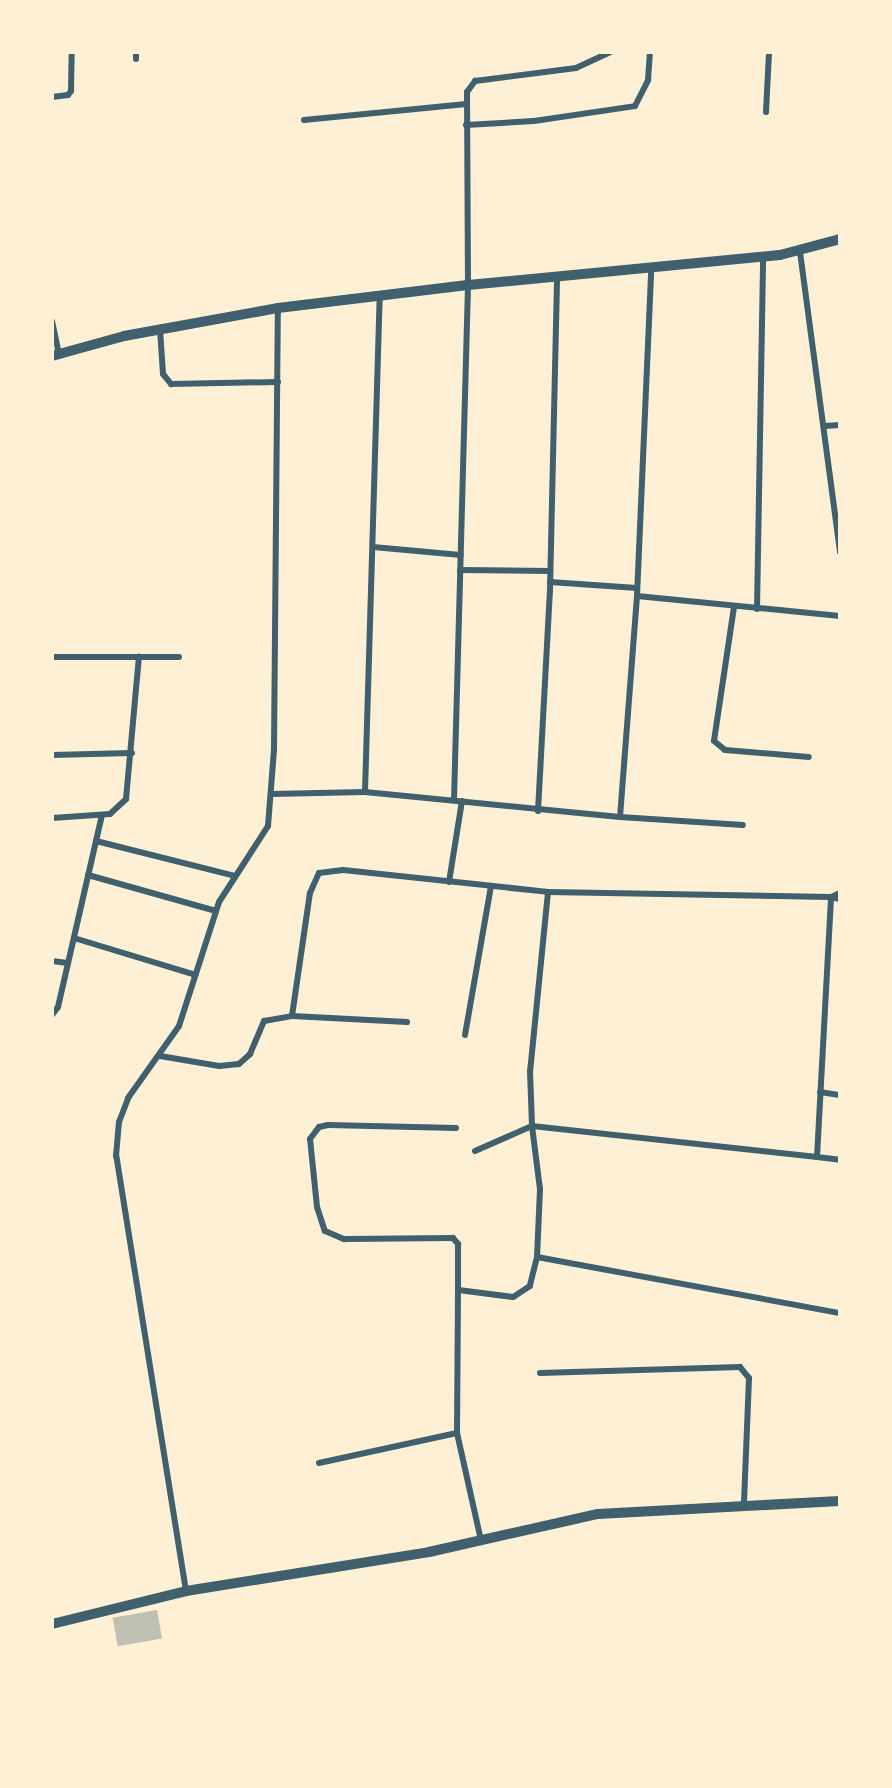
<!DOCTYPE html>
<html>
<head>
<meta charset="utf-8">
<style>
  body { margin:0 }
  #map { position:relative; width:892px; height:1788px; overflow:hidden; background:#fdf0d5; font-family:Signika,sans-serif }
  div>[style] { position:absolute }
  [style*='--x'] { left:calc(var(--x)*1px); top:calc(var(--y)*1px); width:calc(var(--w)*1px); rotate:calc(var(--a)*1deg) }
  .building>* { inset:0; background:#bec0b2; transform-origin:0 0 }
  .minor>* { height:6px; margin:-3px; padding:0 3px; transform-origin:3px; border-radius:3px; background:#3f606c }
  .tertiary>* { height:10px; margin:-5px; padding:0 5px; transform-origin:5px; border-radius:5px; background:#3f606c }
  span { translate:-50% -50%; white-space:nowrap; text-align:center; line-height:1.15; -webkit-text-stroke:4.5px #fdf0d5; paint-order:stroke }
  .frame { position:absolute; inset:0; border:54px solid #fdf0d5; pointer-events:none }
</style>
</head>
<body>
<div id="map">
  <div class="building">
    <i style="left:157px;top:1610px;width:29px;height:45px;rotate:80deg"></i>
  </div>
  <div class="minor">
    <i style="--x:136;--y:52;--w:7;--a:90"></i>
    <i style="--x:52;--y:97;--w:16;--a:-7"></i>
    <i style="--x:68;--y:95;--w:5;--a:-53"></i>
    <i style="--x:71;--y:91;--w:39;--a:-89"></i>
    <i style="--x:766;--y:112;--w:60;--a:-87.1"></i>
    <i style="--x:304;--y:120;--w:163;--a:-5.6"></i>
    <i style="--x:466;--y:125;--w:68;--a:-3.4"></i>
    <i style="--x:534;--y:121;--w:102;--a:-8.4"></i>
    <i style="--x:635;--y:106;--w:29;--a:-63"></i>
    <i style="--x:648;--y:80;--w:28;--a:-86"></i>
    <i style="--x:800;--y:252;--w:303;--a:82.4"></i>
    <i style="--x:52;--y:321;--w:33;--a:78"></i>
    <i style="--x:160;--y:329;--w:45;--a:86.2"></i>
    <i style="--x:163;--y:374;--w:13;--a:51"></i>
    <i style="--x:171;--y:384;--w:107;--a:-1.1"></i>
    <i style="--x:824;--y:426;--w:16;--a:-4"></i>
    <i style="--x:373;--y:547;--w:88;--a:5.2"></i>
    <i style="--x:460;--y:570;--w:90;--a:0.6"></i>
    <i style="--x:550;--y:582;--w:87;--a:3.9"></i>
    <i style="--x:637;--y:596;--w:204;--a:5.6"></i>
    <i style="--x:734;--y:607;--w:135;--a:98.5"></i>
    <i style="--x:714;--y:741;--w:14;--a:39"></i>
    <i style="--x:725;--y:750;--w:84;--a:4.8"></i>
    <i style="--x:757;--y:609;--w:352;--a:-89"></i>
    <i style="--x:52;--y:657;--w:127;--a:0"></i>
    <i style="--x:52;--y:755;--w:80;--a:-1.4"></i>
    <i style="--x:365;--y:792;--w:496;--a:-88.3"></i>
    <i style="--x:271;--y:794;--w:94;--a:-1.2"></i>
    <i style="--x:365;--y:792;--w:256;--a:5.6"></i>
    <i style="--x:620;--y:817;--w:222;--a:-85.6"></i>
    <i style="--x:637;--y:596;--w:325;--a:-87.5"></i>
    <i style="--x:454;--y:800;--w:515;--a:-88.44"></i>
    <i style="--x:468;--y:285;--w:193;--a:-90.3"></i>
    <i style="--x:467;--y:92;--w:14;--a:-54"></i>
    <i style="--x:475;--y:81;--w:102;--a:-7.3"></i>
    <i style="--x:576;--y:68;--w:38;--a:-25"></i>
    <i style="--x:538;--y:811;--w:221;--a:-86.9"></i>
    <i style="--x:550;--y:590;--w:312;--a:-88.7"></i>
    <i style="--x:620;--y:817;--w:123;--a:3.7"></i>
    <i style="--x:52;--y:818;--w:58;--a:-3.9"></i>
    <i style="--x:110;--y:814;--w:22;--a:-43"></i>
    <i style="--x:126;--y:799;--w:143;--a:-84.8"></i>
    <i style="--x:96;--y:841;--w:143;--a:14.1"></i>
    <i style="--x:88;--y:875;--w:133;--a:15.7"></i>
    <i style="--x:449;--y:882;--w:82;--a:-80.9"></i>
    <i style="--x:548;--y:892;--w:180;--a:95.7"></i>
    <i style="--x:530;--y:1071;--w:55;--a:87.9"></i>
    <i style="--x:532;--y:1126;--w:287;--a:6.2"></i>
    <i style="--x:817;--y:1157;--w:260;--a:-86.9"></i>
    <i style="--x:831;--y:897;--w:9;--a:13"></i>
    <i style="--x:74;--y:938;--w:127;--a:16.9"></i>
    <i style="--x:52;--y:961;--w:16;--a:7"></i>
    <i style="--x:52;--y:1015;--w:10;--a:-53"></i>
    <i style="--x:58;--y:1007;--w:197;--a:-77.1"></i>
    <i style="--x:407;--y:1022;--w:115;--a:-177"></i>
    <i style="--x:292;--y:1016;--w:124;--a:-81.7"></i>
    <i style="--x:310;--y:893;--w:22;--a:-66"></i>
    <i style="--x:319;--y:873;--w:24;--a:-7"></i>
    <i style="--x:343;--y:870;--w:206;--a:6.1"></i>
    <i style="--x:548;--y:892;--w:283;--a:1"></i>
    <i style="--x:831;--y:897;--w:10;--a:-24"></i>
    <i style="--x:465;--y:1035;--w:151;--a:-80.1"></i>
    <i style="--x:160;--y:1056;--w:60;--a:9.6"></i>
    <i style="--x:219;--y:1066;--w:20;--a:-6"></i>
    <i style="--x:239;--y:1064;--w:15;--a:-42"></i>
    <i style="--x:250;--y:1054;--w:36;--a:-67"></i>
    <i style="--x:264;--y:1021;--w:28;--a:-10"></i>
    <i style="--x:820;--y:1092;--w:20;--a:9"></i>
    <i style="--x:456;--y:1128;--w:128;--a:-178.7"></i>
    <i style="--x:328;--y:1125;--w:9;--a:167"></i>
    <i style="--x:319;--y:1127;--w:15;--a:127"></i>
    <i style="--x:310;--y:1139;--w:68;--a:84.1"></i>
    <i style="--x:317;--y:1207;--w:25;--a:72"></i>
    <i style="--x:325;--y:1231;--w:21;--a:23"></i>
    <i style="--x:344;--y:1239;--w:109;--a:-0.5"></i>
    <i style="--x:453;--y:1238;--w:8;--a:50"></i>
    <i style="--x:458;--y:1244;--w:46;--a:90"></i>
    <i style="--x:475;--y:1151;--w:62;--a:-23.7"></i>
    <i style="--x:532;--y:1126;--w:64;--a:82.8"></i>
    <i style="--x:540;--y:1189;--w:68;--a:92.5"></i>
    <i style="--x:537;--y:1257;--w:30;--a:104"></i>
    <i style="--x:530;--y:1286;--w:20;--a:147"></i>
    <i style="--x:513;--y:1297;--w:55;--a:-172.7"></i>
    <i style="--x:458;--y:1290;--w:143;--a:90.4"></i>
    <i style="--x:457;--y:1433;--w:110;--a:77.4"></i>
    <i style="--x:817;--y:1157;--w:23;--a:7"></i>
    <i style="--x:537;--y:1257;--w:308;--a:10.5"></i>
    <i style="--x:540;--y:1373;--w:200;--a:-1.7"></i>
    <i style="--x:740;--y:1367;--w:14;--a:51"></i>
    <i style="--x:749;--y:1378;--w:127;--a:92.3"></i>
    <i style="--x:319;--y:1463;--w:141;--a:-12.3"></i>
    <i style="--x:186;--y:1591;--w:441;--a:-99.1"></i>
    <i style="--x:116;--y:1156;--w:34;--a:-85"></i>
    <i style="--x:119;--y:1122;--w:26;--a:-69"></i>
    <i style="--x:128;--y:1098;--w:88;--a:-54.7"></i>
    <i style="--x:179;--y:1026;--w:130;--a:-72.1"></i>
    <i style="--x:219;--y:902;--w:90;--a:-57.2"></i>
    <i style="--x:268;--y:826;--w:77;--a:-85.5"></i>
    <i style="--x:274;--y:749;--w:441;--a:-89.5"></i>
  </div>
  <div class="tertiary">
    <i style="--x:52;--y:356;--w:75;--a:-15.5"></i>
    <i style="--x:124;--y:336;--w:157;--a:-10.3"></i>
    <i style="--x:278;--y:308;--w:191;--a:-6.9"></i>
    <i style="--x:468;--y:285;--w:313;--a:-5.5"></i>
    <i style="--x:780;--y:255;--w:62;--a:-14.9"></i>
    <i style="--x:52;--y:1624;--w:138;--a:-13.8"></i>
    <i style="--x:186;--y:1591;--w:246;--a:-9.1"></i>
    <i style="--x:429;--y:1552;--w:173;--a:-12.7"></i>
    <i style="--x:598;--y:1514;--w:242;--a:-3.1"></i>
  </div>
  <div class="frame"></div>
</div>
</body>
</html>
